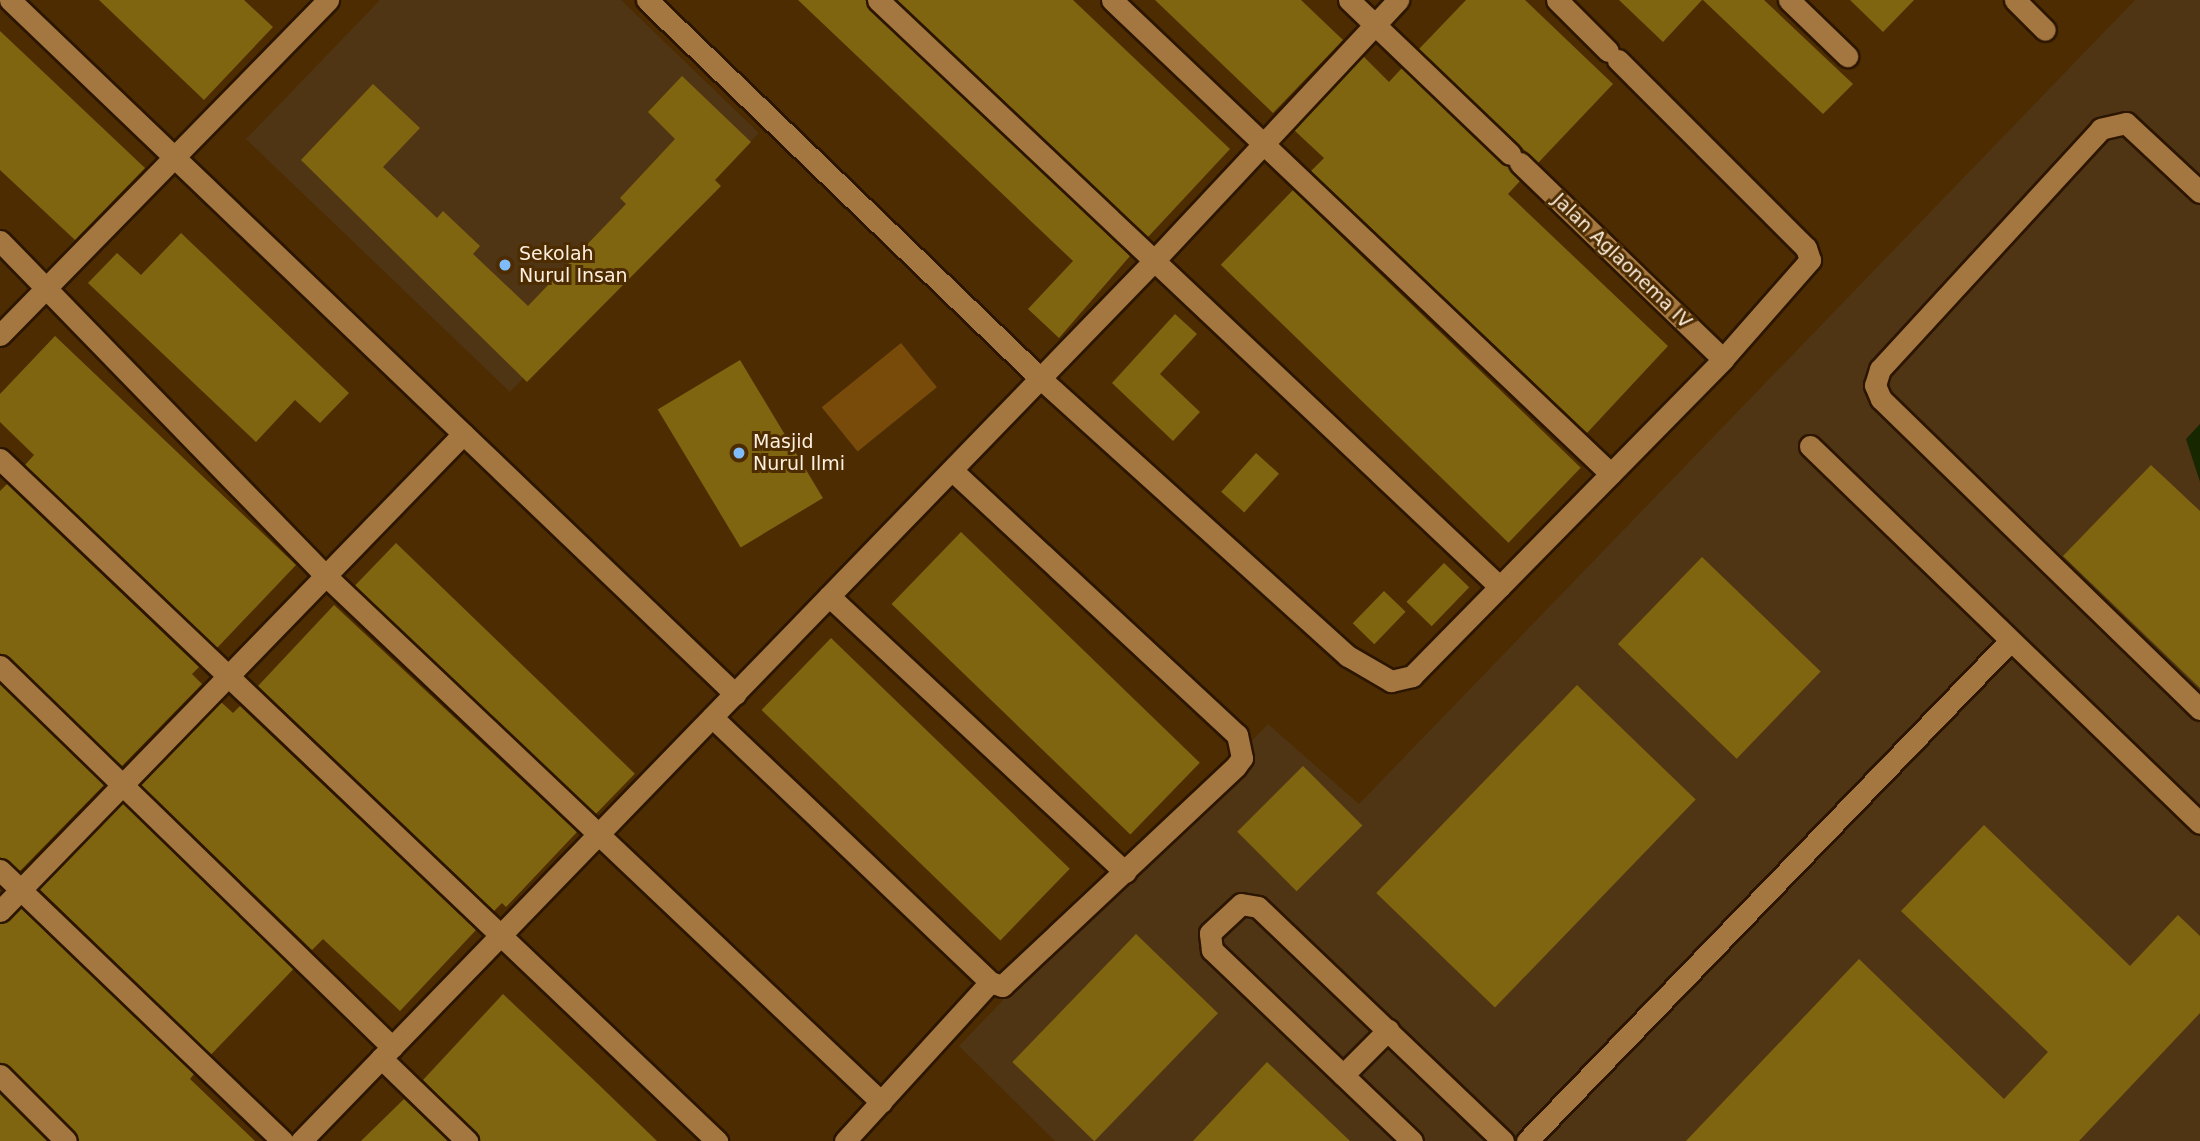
<!DOCTYPE html>
<html>
<head>
<meta charset="utf-8">
<style>
  body { margin:0 }
  #map { position:relative; width:2200px; height:1141px; overflow:hidden; background:#4c2c00; font-family:"DejaVu Sans",sans-serif }
  div>[style] { position:absolute }
  [style*='--x'] { left:calc(var(--x)*1px); top:calc(var(--y)*1px); width:calc(var(--w)*1px); rotate:calc(var(--a)*1deg) }
  .built>* { inset:0; background:#503514 }
  .green>* { inset:0; background:#784b0b; transform-origin:0 0 }
  .water>* { inset:0; background:#172700 }
  .building>* { inset:0; background:#806511; transform-origin:0 0 }
  .roads { filter:drop-shadow(2px 0 #2c1600) drop-shadow(-2px 0 #2c1600) drop-shadow(0 2px #2c1600) drop-shadow(0 -2px #2c1600) }
  .minor>* { height:21px; margin:-10.5px; padding:0 10.5px; transform-origin:10.5px; border-radius:10.5px; background:#a57740 }
  .dots>* { width:19px; height:19px; translate:-50% -50%; box-sizing:border-box; border:4px solid #4c2c00; border-radius:50% }
  span { translate:-50% -50%; white-space:nowrap; text-align:center; line-height:1.15; -webkit-text-stroke:6px #4c2c00; paint-order:stroke }
  .poi-label { font-size:19px; color:#feefde }
  .left { translate:0 -50%; text-align:left }
  .street-label { font-size:19px; color:#feefde }
</style>
</head>
<body>
<div id="map">
  <div class="built">
    <i style="clip-path:polygon(380px 0,621px 0,759px 133px,510px 392px,246px 139px)"></i>
    <i style="clip-path:polygon(2135px 0,2200px 0,2200px 1141px,1055px 1141px,959px 1046px,1268px 724px,1359px 804px)"></i>
  </div>
  <div class="green">
    <i style="left:901px;top:343px;width:57px;height:102px;rotate:51deg"></i>
  </div>
  <div class="water">
    <i style="clip-path:polygon(2200px 424px,2200px 482px,2186px 439px)"></i>
  </div>
  <div class="building">
    <i style="clip-path:polygon(99px 0,244px 0,273px 27px,204px 100px)"></i>
    <i style="clip-path:polygon(798px 0,865px 0,1130px 256px,1059px 338px,1028px 309px,1073px 261px)"></i>
    <i style="clip-path:polygon(897px 0,1073px 0,1230px 149px,1148px 237px)"></i>
    <i style="clip-path:polygon(1155px 0,1301px 0,1343px 40px,1273px 113px)"></i>
    <i style="clip-path:polygon(1466px 0,1525px 0,1613px 84px,1538px 163px,1419px 49px)"></i>
    <i style="clip-path:polygon(1619px 0,1702px 0,1663px 42px)"></i>
    <i style="clip-path:polygon(1703px 0,1764px 0,1853px 84px,1823px 114px)"></i>
    <i style="clip-path:polygon(1850px 0,1914px 0,1883px 32px)"></i>
    <i style="clip-path:polygon(0 31px,145px 168px,75px 240px,0 170px)"></i>
    <i style="clip-path:polygon(1363px 56px,1389px 82px,1402px 68px,1508px 167px,1520px 181px,1508px 194px,1668px 346px,1587px 433px,1311px 171px,1324px 158px,1294px 130px)"></i>
    <i style="clip-path:polygon(682px 76px,751px 142px,715px 180px,721px 186px,527px 382px,301px 160px,373px 84px,420px 128px,383px 167px,437px 218px,443px 211px,480px 246px,473px 254px,528px 306px,626px 204px,620px 198px,675px 139px,648px 112px)"></i>
    <i style="left:1293px;top:190px;width:400px;height:104px;rotate:44deg"></i>
    <i style="clip-path:polygon(181px 233px,349px 393px,320px 423px,295px 400px,256px 442px,88px 283px,117px 253px,141px 275px)"></i>
    <i style="clip-path:polygon(1175px 314px,1197px 334px,1160px 374px,1200px 412px,1173px 441px,1112px 383px)"></i>
    <i style="clip-path:polygon(55px 336px,296px 565px,217px 648px,25px 465px,34px 455px,0 422px,0 394px)"></i>
    <i style="left:740px;top:360px;width:161px;height:96px;rotate:59deg"></i>
    <i style="left:1256px;top:453px;width:31px;height:52px;rotate:42deg"></i>
    <i style="clip-path:polygon(2151px 465px,2200px 511px,2200px 688px,2063px 556px)"></i>
    <i style="clip-path:polygon(7px 484px,199px 667px,192px 674px,202px 684px,122px 766px,0 653px,0 491px)"></i>
    <i style="left:961px;top:532px;width:332px;height:100px;rotate:44deg"></i>
    <i style="left:396px;top:543px;width:332px;height:59px;rotate:44deg"></i>
    <i style="left:1702px;top:557px;width:165px;height:121px;rotate:44deg"></i>
    <i style="left:1444px;top:563px;width:35px;height:54px;rotate:44deg"></i>
    <i style="left:1384px;top:591px;width:30px;height:45px;rotate:44deg"></i>
    <i style="clip-path:polygon(334px 605px,577px 832px,506px 907px,502px 903px,494px 911px,258px 686px)"></i>
    <i style="left:831px;top:638px;width:332px;height:100px;rotate:44deg"></i>
    <i style="clip-path:polygon(0 684px,104px 785px,20px 871px,0 857px)"></i>
    <i style="left:1577px;top:685px;width:165px;height:289px;rotate:44deg"></i>
    <i style="clip-path:polygon(221px 702px,233px 713px,240px 706px,476px 930px,400px 1011px,323px 939px,312px 950px,141px 785px)"></i>
    <i style="left:1303px;top:766px;width:84px;height:93px;rotate:45deg"></i>
    <i style="left:123px;top:803px;width:238px;height:120px;rotate:44deg"></i>
    <i style="clip-path:polygon(1984px 825px,2130px 966px,2178px 915px,2200px 936px,2200px 1013px,2079px 1141px,1686px 1141px,1859px 959px,2004px 1099px,2048px 1052px,1901px 911px)"></i>
    <i style="clip-path:polygon(21px 908px,194px 1074px,190px 1079px,255px 1141px,79px 1141px,0 1062px,0 924px)"></i>
    <i style="left:1136px;top:934px;width:114px;height:178px;rotate:44deg"></i>
    <i style="clip-path:polygon(503px 994px,598px 1084px,657px 1141px,480px 1141px,423px 1080px)"></i>
    <i style="clip-path:polygon(1267px 1062px,1350px 1141px,1193px 1141px)"></i>
    <i style="clip-path:polygon(0 1094px,47px 1141px,0 1141px)"></i>
    <i style="clip-path:polygon(404px 1099px,448px 1141px,361px 1141px)"></i>
  </div>
  <div class="roads">
    <div class="minor">
      <i style="--x:10;--y:0;--w:1004;--a:43.75"></i>
      <i style="--x:647;--y:0;--w:545;--a:43.89"></i>
      <i style="--x:1040;--y:378;--w:415;--a:42.1"></i>
      <i style="--x:1348;--y:656;--w:50;--a:30.2"></i>
      <i style="--x:1391;--y:681;--w:22;--a:-13"></i>
      <i style="--x:1412;--y:676;--w:444;--a:-45.5"></i>
      <i style="--x:1723;--y:359;--w:132;--a:-48.7"></i>
      <i style="--x:1810;--y:260;--w:13;--a:-108"></i>
      <i style="--x:1806;--y:248;--w:266;--a:-135"></i>
      <i style="--x:878;--y:0;--w:855;--a:43.34"></i>
      <i style="--x:1112;--y:0;--w:688;--a:43.53"></i>
      <i style="--x:1349;--y:0;--w:223;--a:43.7"></i>
      <i style="--x:1557;--y:0;--w:72;--a:45"></i>
      <i style="--x:1789;--y:0;--w:81;--a:44"></i>
      <i style="--x:2015;--y:0;--w:42;--a:45"></i>
      <i style="--x:1520;--y:163;--w:282;--a:44"></i>
      <i style="--x:2200;--y:192;--w:101;--a:-137"></i>
      <i style="--x:2126;--y:123;--w:26;--a:167"></i>
      <i style="--x:2101;--y:129;--w:326;--a:132.6"></i>
      <i style="--x:1880;--y:369;--w:17;--a:107"></i>
      <i style="--x:1875;--y:385;--w:15;--a:67"></i>
      <i style="--x:1881;--y:399;--w:445;--a:44.2"></i>
      <i style="--x:0;--y:241;--w:467;--a:45.8"></i>
      <i style="--x:326;--y:576;--w:765;--a:43.46"></i>
      <i style="--x:0;--y:335;--w:469;--a:-45.6"></i>
      <i style="--x:1810;--y:446;--w:542;--a:44.03"></i>
      <i style="--x:0;--y:459;--w:990;--a:43.57"></i>
      <i style="--x:829;--y:596;--w:405;--a:43"></i>
      <i style="--x:0;--y:666;--w:547;--a:44.18"></i>
      <i style="--x:712;--y:717;--w:384;--a:43.6"></i>
      <i style="--x:990;--y:982;--w:13;--a:18"></i>
      <i style="--x:1002;--y:986;--w:321;--a:-43.2"></i>
      <i style="--x:1236;--y:766;--w:10;--a:-53"></i>
      <i style="--x:1242;--y:758;--w:24;--a:-102"></i>
      <i style="--x:1237;--y:735;--w:389;--a:-137.1"></i>
      <i style="--x:0;--y:870;--w:392;--a:43.8"></i>
      <i style="--x:0;--y:911;--w:665;--a:-45.85"></i>
      <i style="--x:381;--y:1058;--w:120;--a:44"></i>
      <i style="--x:0;--y:1075;--w:93;--a:45"></i>
      <i style="--x:1343;--y:1075;--w:64;--a:-45"></i>
      <i style="--x:301;--y:1141;--w:1221;--a:-45.9"></i>
      <i style="--x:1151;--y:264;--w:362;--a:-46.9"></i>
      <i style="--x:845;--y:1141;--w:215;--a:-47.6"></i>
      <i style="--x:1412;--y:1141;--w:277;--a:-136.3"></i>
      <i style="--x:1212;--y:950;--w:17;--a:-97"></i>
      <i style="--x:1210;--y:933;--w:42;--a:-43.1"></i>
      <i style="--x:1241;--y:904;--w:17;--a:10"></i>
      <i style="--x:1258;--y:907;--w:339;--a:43.7"></i>
      <i style="--x:1527;--y:1141;--w:695;--a:-45.99"></i>
    </div>
  </div>
  <div class="dots">
    <i style="left:505px;top:265px;background:#7fbdfa"></i>
    <i style="left:739px;top:453px;background:#7fbdfa"></i>
  </div>
  <div class="poi-label">
    <span class="left" style="left:519px;top:265px">Sekolah<br>Nurul Insan</span>
    <span class="left" style="left:753px;top:453px">Masjid<br>Nurul Ilmi</span>
  </div>
  <div class="street-label">
    <span style="left:1622px;top:261px;rotate:44deg">Jalan Aglaonema IV</span>
  </div>
</div>
</body>
</html>
